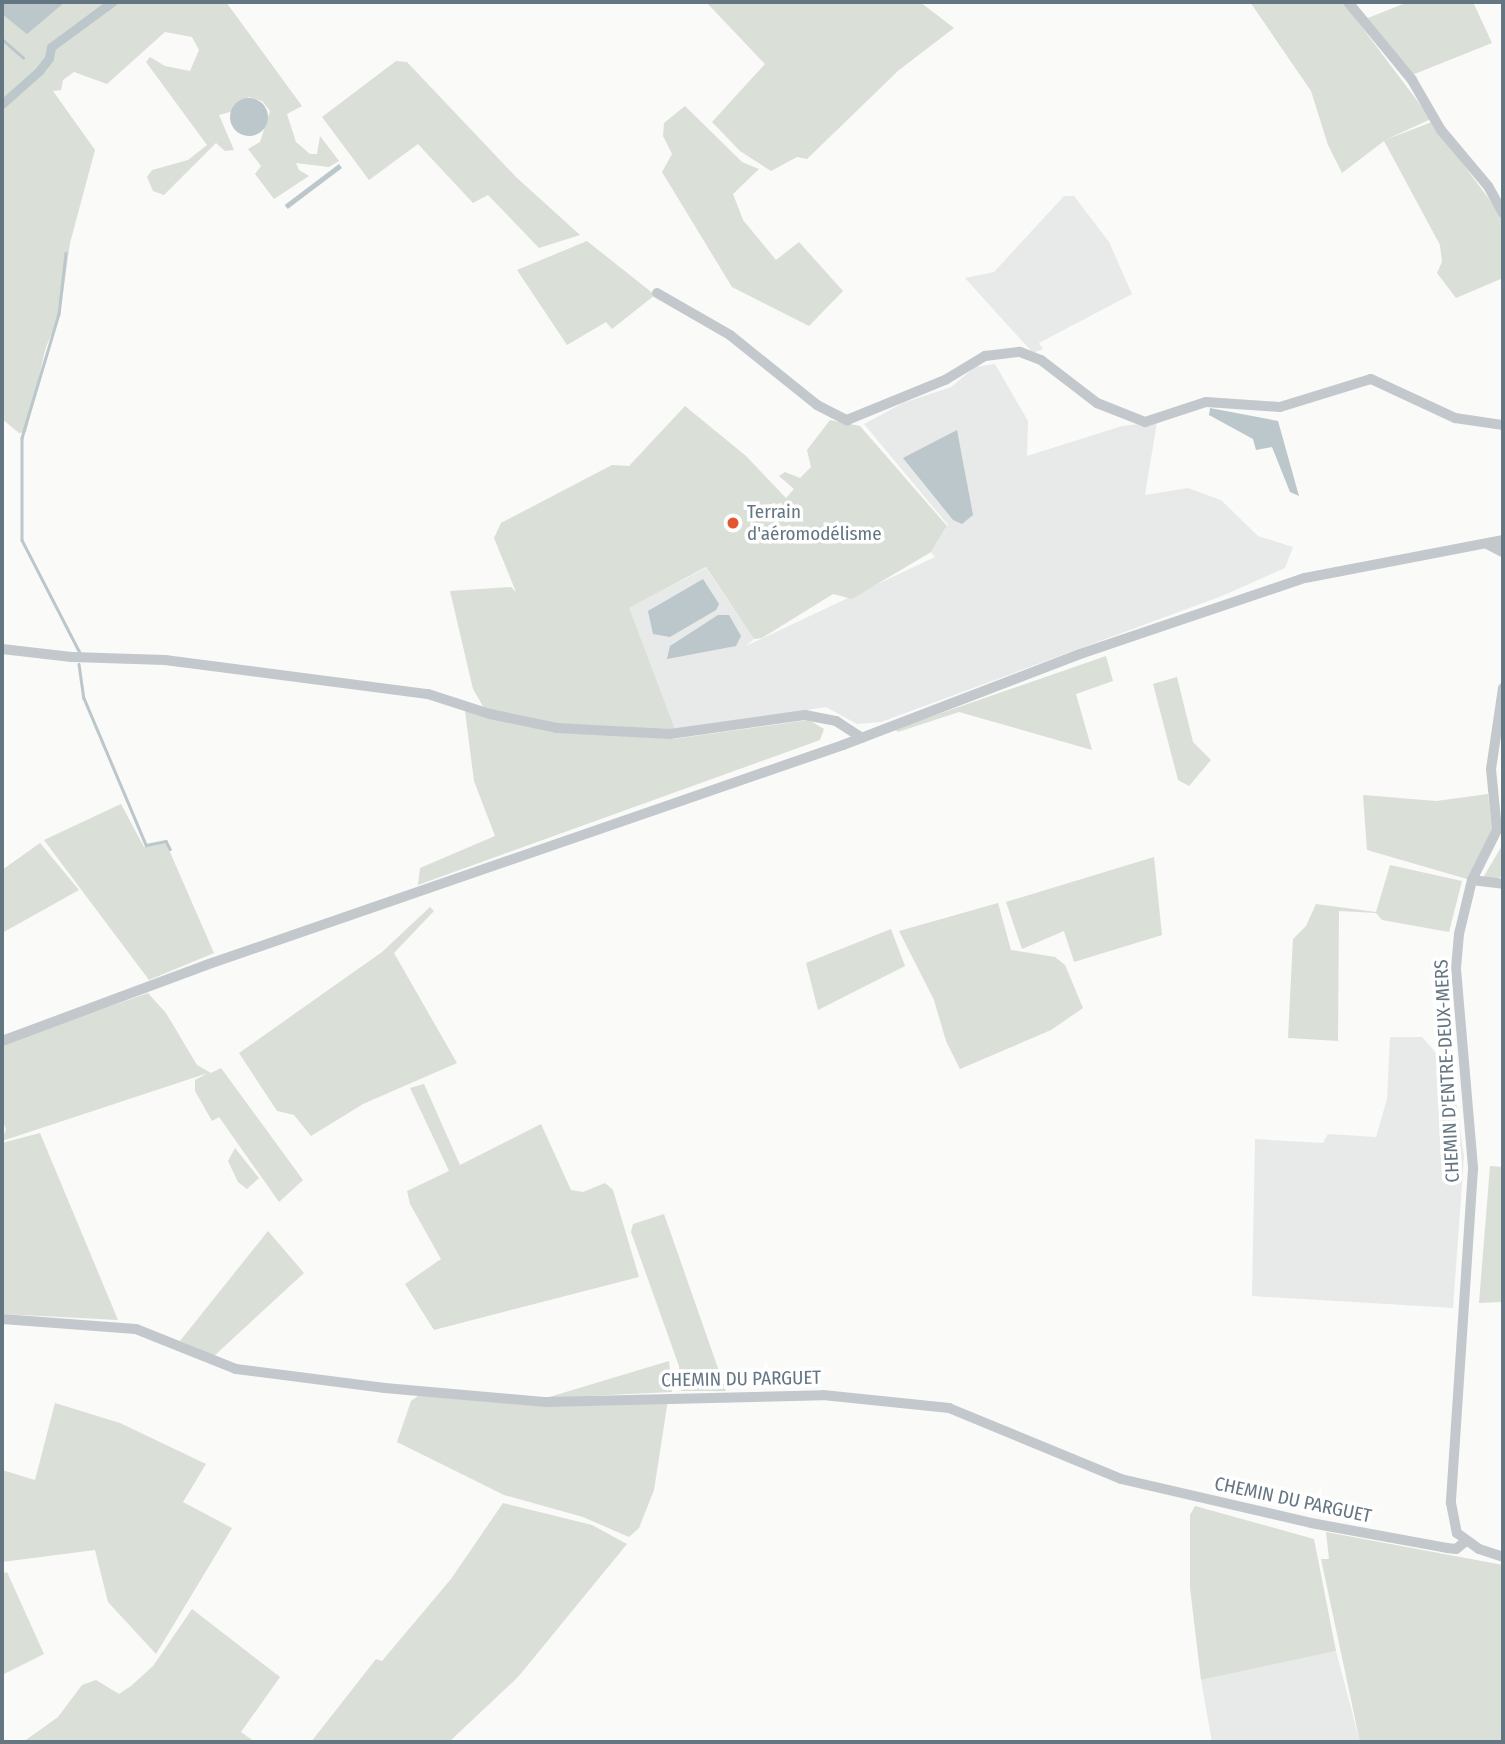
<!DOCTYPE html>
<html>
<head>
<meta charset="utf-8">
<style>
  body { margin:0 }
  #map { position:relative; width:1505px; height:1744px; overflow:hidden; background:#fafaf8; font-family:"Fira Sans Condensed",sans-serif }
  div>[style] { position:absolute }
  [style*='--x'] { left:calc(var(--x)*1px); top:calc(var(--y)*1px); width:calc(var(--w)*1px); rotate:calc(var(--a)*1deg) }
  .built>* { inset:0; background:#e8e9e9 }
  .green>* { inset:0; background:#dadfd7 }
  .water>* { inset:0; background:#bbc7cb; transform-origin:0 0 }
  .round { border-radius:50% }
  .stream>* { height:2.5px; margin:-1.25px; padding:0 1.25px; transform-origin:1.25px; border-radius:1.25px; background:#bbc7cb }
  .canal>* { height:9px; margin:-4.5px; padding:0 4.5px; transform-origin:4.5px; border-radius:4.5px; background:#bbc7cb }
  .minor>* { height:10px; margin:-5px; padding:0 5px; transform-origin:5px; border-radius:5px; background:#c3c8cc }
  .dots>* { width:19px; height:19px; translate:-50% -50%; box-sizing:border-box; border:4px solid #fff; border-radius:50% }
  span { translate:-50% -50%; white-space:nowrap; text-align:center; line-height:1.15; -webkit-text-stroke:7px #fff; paint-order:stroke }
  .poi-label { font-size:19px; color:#657683 }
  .left { translate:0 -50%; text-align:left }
  .street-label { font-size:19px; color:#657683 }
  .frame { position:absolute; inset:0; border:4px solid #657683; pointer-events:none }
</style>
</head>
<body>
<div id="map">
  <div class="built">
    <i style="clip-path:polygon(1064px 196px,1074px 196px,1109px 242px,1132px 294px,1039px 343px,1043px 349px,1033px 353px,965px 278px,994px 272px)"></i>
    <i style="clip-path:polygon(995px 364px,1028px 421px,1027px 456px,1122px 426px,1157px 422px,1145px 495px,1188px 488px,1221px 500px,1258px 536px,1293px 547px,1285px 568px,1222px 596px,881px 722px,857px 724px,826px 707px,676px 732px,628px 608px,706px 568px,754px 639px,746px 646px,935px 557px,931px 552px,948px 525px,864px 424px,903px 403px,951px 387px,975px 367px)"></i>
    <i style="clip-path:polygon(1390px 1037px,1422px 1037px,1452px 1071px,1464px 1157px,1453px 1308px,1252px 1296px,1255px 1139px,1323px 1143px,1328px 1134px,1376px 1137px,1387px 1099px)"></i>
    <i style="clip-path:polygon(1336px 1651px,1360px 1742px,1212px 1742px,1201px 1680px)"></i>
  </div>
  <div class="green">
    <i style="clip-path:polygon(2px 2px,226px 2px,302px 106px,287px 114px,296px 142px,310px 154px,317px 154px,320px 136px,339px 161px,329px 167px,296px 163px,299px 170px,309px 176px,274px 199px,255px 174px,261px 166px,248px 149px,260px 142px,270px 111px,262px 101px,249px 97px,230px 112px,219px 115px,234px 150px,225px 151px,216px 143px,164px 195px,153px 191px,147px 177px,152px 170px,188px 160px,207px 145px,146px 62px,150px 57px,165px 66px,190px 71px,199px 50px,192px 37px,165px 32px,107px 84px,74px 72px,63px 80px,61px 90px,53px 91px,95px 150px,70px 243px,60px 315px,46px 347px,26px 432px,19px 433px,2px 419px)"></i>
    <i style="clip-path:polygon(706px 2px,920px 2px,954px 28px,899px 70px,807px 159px,797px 157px,771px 171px,740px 151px,712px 122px,765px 64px)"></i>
    <i style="clip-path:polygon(1250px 2px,1343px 2px,1431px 119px,1385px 140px,1432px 122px,1503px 218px,1503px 278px,1456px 298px,1437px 273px,1442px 262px,1440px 245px,1384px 141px,1342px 173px,1328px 145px,1311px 91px)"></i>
    <i style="clip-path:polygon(1408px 2px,1473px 2px,1492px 43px,1412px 75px,1363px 20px)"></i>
    <i style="clip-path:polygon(396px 61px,407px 62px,516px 177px,580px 235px,539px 248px,488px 195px,473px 203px,418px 144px,369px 180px,322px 117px)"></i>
    <i style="clip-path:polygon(685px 106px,742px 162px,759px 169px,733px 194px,743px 220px,776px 260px,799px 242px,843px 291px,809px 326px,732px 287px,662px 172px,672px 154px,663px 136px,664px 123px)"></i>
    <i style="clip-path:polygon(587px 241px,655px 295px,612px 329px,606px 322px,567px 345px,517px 270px)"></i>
    <i style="clip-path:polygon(685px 406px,746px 456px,786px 498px,794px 489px,779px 476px,785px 472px,800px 478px,811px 467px,807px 450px,830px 420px,860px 426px,947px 526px,931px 552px,852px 599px,833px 594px,762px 638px,754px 639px,706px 567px,629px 608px,676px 732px,561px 726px,484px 708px,473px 689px,450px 591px,511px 587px,516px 592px,494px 538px,501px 523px,612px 465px,629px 466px)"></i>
    <i style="clip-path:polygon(1106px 656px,1113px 681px,1076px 694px,1092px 750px,959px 712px,898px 732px,895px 729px)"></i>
    <i style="clip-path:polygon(1177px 677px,1193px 742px,1211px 760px,1189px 786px,1178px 780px,1153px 684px)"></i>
    <i style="clip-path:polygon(465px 711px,559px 731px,673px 739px,809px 720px,824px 729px,820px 740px,418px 885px,420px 868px,495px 836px,474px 781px)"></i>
    <i style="clip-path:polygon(1488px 794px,1492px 830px,1467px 879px,1367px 850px,1363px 795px,1436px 801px)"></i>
    <i style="clip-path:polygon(121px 804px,144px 847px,166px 843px,214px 953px,149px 980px,44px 840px)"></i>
    <i style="clip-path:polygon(40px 843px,79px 890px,2px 933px,2px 870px)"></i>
    <i style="clip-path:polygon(1503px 844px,1502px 877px,1481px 881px)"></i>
    <i style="clip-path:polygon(1154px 857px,1162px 935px,1074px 962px,1064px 931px,1022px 949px,1006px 902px)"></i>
    <i style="clip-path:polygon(1390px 865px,1462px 881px,1449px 932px,1382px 920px,1376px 913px,1339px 911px,1338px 1041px,1288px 1038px,1293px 939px,1306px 926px,1316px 904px,1376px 912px)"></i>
    <i style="clip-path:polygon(998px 903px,1011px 950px,1055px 957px,1065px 965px,1083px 1008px,1051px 1030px,960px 1069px,946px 1041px,934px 1000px,899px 931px)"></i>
    <i style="clip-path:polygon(430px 907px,434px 911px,394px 953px,457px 1063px,363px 1104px,311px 1136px,294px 1115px,277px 1111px,239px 1053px,382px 952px)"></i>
    <i style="clip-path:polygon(891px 929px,905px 966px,818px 1010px,806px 963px)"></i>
    <i style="clip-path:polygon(148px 993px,166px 1013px,197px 1065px,211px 1073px,221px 1068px,303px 1180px,279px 1202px,219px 1117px,212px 1121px,195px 1091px,195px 1080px,208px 1073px,2px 1141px,6px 1129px,2px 1120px,2px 1044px)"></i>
    <i style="clip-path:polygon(424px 1084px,460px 1165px,541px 1124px,571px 1190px,583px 1192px,605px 1183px,613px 1190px,639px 1277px,434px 1330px,405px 1284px,441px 1259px,410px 1204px,407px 1191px,449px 1171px,410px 1088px)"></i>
    <i style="clip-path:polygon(40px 1133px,118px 1320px,2px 1314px,2px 1143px)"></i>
    <i style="clip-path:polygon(235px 1148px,259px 1178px,247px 1189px,238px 1182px,228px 1161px)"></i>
    <i style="clip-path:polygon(1490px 1166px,1503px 1167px,1503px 1302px,1479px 1303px)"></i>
    <i style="clip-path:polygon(664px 1214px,726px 1391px,681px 1391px,679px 1366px,631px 1232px,633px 1224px)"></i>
    <i style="clip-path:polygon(268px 1231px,304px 1273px,214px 1356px,180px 1341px)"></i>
    <i style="clip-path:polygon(669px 1361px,672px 1392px,546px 1398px)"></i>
    <i style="clip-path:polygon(418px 1396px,668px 1400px,654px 1490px,639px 1528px,629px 1537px,583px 1517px,504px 1495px,397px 1442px,411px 1401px)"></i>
    <i style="clip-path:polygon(55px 1403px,120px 1423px,206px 1464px,183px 1502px,232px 1528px,156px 1654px,108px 1602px,95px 1550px,2px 1562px,2px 1470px,35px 1480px)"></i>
    <i style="clip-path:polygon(503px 1503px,592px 1525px,627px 1544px,518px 1677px,449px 1742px,311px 1742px,376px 1659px,382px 1661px,451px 1579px)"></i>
    <i style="clip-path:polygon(1195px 1506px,1314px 1539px,1336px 1651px,1201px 1680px,1190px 1588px,1190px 1515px)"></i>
    <i style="clip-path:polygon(1326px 1532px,1503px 1565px,1503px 1742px,1360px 1742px,1321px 1559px,1329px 1559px)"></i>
    <i style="clip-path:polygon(7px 1572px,44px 1654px,2px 1675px,2px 1574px)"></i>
    <i style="clip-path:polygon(192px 1609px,280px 1677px,241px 1732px,255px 1742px,23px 1742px,58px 1717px,82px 1685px,96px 1680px,119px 1694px,131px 1686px,153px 1666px)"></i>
  </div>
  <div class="water">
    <i style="clip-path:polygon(2px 2px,65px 2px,27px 34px,2px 14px)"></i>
    <i class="round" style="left:230px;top:98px;width:38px;height:38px"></i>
    <i style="left:339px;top:164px;width:5px;height:68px;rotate:53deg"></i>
    <i style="clip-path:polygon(1210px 408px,1278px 421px,1299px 496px,1290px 492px,1272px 447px,1256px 450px,1253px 439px,1209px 415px)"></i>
    <i style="clip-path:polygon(957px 430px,973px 515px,962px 524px,953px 520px,903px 458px)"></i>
    <i style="clip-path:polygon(703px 579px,719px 604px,716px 610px,670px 637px,653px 634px,648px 611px)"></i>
    <i style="clip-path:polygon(718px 615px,729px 615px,741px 636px,736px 646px,667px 659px,670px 646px)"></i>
  </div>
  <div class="stream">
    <i style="--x:2;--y:39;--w:28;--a:41"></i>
    <i style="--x:66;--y:253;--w:61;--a:96.5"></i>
    <i style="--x:59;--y:314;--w:129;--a:106.6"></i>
    <i style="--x:22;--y:438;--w:102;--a:90"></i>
    <i style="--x:22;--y:540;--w:127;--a:62.8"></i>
    <i style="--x:79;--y:664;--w:34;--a:82"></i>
    <i style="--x:84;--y:698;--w:160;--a:67.1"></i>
    <i style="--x:146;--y:845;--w:20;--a:-11"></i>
    <i style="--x:166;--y:841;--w:9;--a:63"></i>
  </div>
  <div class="canal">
    <i style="--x:2;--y:104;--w:50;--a:-41.7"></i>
    <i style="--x:39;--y:71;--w:16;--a:-52"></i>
    <i style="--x:49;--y:58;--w:11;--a:-80"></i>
    <i style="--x:51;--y:47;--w:76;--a:-36.4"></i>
  </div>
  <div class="minor">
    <i style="--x:1348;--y:2;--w:101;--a:50.6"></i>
    <i style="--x:1412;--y:80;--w:58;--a:59.9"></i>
    <i style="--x:1441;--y:130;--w:73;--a:50"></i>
    <i style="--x:1488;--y:186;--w:31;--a:61"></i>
    <i style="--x:657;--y:293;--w:84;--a:29.9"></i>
    <i style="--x:730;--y:335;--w:112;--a:38.8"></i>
    <i style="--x:817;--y:405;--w:34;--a:27"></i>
    <i style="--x:847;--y:420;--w:106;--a:-22.2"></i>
    <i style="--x:945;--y:380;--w:47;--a:-31"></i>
    <i style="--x:985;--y:356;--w:35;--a:-7"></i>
    <i style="--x:1020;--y:352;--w:22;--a:21"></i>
    <i style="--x:1041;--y:360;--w:71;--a:37.5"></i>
    <i style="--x:1097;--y:403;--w:52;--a:21.6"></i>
    <i style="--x:1145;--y:422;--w:64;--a:-18.2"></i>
    <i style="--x:1206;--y:402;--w:74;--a:3.9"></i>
    <i style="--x:1280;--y:407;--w:95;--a:-17.1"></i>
    <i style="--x:1371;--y:379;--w:93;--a:24.9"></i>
    <i style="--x:1455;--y:418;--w:49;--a:8.3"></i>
    <i style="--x:1487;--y:544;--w:18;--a:27"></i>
    <i style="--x:2;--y:649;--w:70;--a:6.5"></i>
    <i style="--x:72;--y:657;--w:93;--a:1.8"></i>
    <i style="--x:165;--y:660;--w:265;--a:7.4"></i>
    <i style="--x:428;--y:694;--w:65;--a:17.9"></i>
    <i style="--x:490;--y:714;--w:68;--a:11.8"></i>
    <i style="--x:557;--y:728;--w:113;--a:3"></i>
    <i style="--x:670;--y:734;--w:136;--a:-8"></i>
    <i style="--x:805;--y:715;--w:32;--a:11"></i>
    <i style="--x:836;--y:721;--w:31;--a:33"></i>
    <i style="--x:1503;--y:688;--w:82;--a:98.4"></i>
    <i style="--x:1491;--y:769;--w:61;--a:84.4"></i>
    <i style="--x:1497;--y:830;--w:56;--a:116.6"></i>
    <i style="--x:1472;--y:880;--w:56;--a:103.5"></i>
    <i style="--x:1459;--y:934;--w:35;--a:95"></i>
    <i style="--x:1456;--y:969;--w:201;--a:85.1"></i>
    <i style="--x:1473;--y:1169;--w:335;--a:93.8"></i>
    <i style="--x:1451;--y:1503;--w:31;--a:79"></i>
    <i style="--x:1457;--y:1533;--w:27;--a:36"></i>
    <i style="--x:1479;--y:1549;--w:25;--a:18"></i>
    <i style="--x:1472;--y:880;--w:31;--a:7"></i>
    <i style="--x:2;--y:1041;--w:218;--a:-20.4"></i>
    <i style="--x:206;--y:965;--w:674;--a:-19.05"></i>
    <i style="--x:843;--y:745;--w:254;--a:-21"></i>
    <i style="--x:1080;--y:654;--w:237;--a:-18.7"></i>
    <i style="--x:1305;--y:578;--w:202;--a:-10.9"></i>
    <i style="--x:2;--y:1319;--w:134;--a:4.3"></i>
    <i style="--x:136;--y:1329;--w:108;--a:21.8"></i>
    <i style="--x:236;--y:1369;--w:150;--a:7.3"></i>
    <i style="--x:385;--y:1388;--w:162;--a:5"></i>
    <i style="--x:546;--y:1402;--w:277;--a:-1.4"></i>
    <i style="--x:823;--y:1395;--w:127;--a:5.9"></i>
    <i style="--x:949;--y:1408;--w:186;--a:22.4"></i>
    <i style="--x:1121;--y:1479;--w:195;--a:13"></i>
    <i style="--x:1311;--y:1523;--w:138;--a:10.4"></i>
    <i style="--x:1447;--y:1548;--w:9;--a:6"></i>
    <i style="--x:1456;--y:1549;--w:13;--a:-39"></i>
  </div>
  <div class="dots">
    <i style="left:733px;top:523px;background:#e4572e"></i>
  </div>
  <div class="poi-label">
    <span class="left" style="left:747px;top:523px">Terrain<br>d'aéromodélisme</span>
  </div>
  <div class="street-label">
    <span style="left:1447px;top:1071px;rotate:-93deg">CHEMIN D'ENTRE-DEUX-MERS</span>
    <span style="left:741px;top:1379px;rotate:-1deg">CHEMIN DU PARGUET</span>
    <span style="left:1293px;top:1500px;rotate:12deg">CHEMIN DU PARGUET</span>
  </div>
  <div class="frame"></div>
</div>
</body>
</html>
